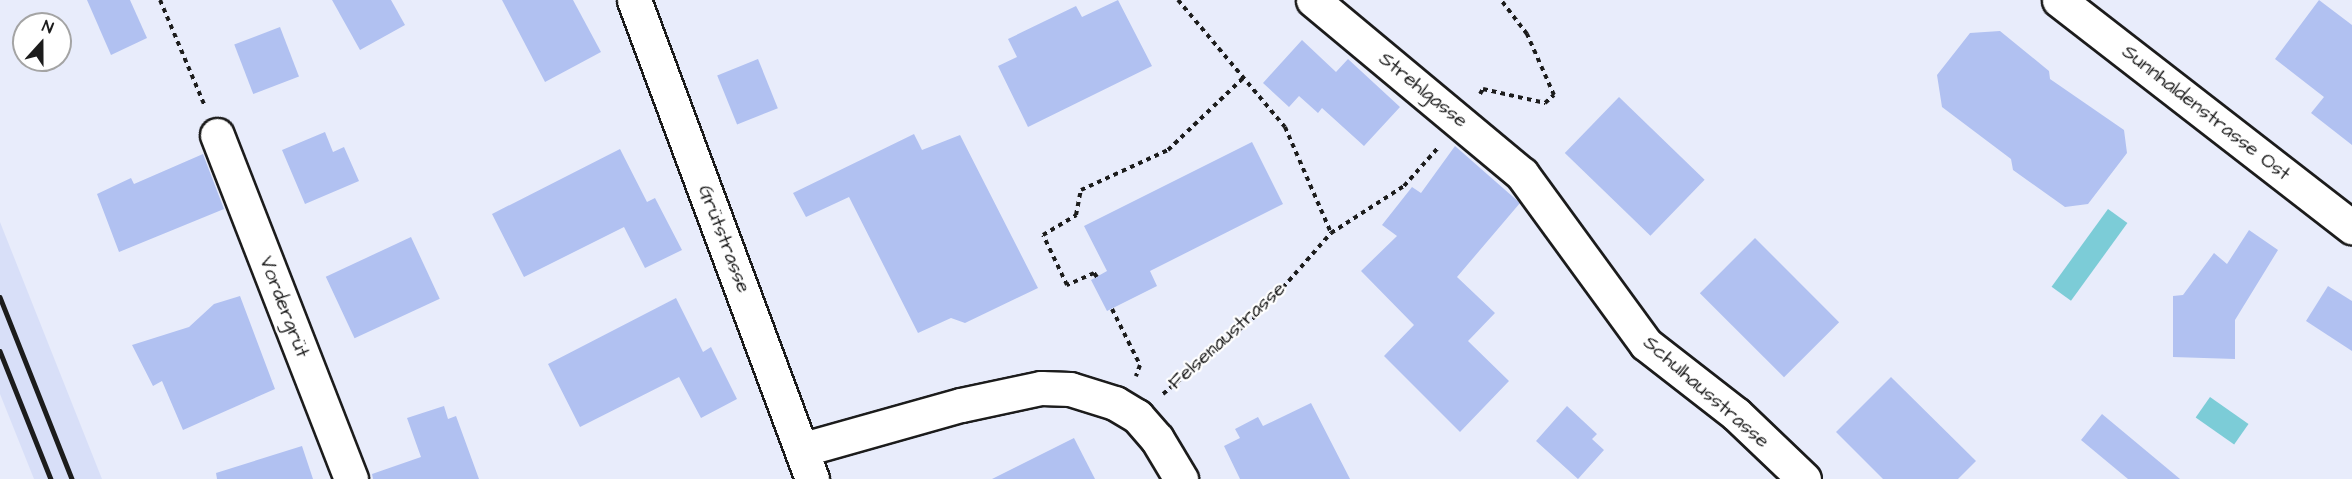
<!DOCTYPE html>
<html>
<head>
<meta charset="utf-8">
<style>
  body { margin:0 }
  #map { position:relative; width:2352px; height:479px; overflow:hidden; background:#e8ecfb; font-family:"Architects Daughter",sans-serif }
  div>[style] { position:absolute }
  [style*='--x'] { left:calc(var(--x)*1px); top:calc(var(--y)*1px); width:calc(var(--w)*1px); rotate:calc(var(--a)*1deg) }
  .built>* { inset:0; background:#d8dff8 }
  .water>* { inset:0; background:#7cccd7; transform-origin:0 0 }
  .building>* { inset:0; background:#b1c1f1; transform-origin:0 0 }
  .path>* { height:4px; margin-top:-2px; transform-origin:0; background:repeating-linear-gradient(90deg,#1c1c1c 0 4.5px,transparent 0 9px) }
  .roads { filter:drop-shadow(2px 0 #1c1c1c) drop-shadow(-2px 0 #1c1c1c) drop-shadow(0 2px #1c1c1c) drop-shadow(0 -2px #1c1c1c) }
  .minor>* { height:33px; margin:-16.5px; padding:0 16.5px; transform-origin:16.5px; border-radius:16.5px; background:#fff }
  .rail>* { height:4.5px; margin:-2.25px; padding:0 2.25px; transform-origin:2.25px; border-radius:2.25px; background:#1c1c1c }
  span { translate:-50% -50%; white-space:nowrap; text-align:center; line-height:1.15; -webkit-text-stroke:4.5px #fff; paint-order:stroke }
  .street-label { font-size:20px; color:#1c1c1c }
  .north { position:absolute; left:12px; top:12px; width:60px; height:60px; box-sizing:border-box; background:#fff; border:2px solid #a4a4a4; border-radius:50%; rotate:21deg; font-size:16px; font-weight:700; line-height:24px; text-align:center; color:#1c1c1c }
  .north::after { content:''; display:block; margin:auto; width:21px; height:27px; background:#1c1c1c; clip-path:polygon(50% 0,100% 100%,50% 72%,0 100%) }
</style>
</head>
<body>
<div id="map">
  <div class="built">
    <i style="clip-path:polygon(0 222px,102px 479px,34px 479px,0 394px)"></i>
  </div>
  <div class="water">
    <i style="left:2108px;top:209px;width:24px;height:96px;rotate:36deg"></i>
    <i style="left:2210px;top:397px;width:47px;height:25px;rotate:35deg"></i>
  </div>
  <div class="building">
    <i style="clip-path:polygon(87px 0,130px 0,147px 38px,111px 55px)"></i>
    <i style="clip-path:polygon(332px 0,391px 0,405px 25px,360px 50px)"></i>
    <i style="clip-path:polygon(502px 0,573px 0,601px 52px,545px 82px)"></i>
    <i style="clip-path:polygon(1118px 0,1152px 66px,1028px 127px,998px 66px,1017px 57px,1008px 39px,1076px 6px,1082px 17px)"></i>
    <i style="clip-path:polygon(2319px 0,2352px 25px,2352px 145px,2311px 113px,2324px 97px,2275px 59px)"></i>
    <i style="left:280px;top:27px;width:53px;height:49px;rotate:69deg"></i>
    <i style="clip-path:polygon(2000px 31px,2049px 71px,2050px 79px,2124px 130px,2127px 153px,2088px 204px,2065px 207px,2013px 170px,2011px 159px,1942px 107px,1937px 75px,1970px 33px)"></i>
    <i style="clip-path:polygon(1302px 40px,1336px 72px,1348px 59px,1400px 107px,1364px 146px,1322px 108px,1318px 113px,1299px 96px,1289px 107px,1263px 83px)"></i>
    <i style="left:758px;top:59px;width:53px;height:44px;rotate:68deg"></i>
    <i style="left:1619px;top:97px;width:119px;height:78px;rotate:44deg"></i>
    <i style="clip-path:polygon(325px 132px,333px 152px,344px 147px,359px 181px,305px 204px,282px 150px)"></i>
    <i style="clip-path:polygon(914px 134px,922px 150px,960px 135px,1038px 288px,965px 323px,951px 318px,918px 333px,849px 197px,806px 217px,793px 193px)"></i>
    <i style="clip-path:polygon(1252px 142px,1283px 204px,1150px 271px,1157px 286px,1107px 311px,1091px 280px,1107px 271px,1084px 226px)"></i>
    <i style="clip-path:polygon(1455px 146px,1520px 203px,1457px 277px,1495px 313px,1468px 341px,1509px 381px,1460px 432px,1384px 356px,1414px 325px,1361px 271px,1397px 236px,1382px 225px,1412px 187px,1421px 193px)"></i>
    <i style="clip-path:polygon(620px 149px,647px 202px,655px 198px,682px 250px,645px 268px,624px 227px,524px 277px,492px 214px)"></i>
    <i style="clip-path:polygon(203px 154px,224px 209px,119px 252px,97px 194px,131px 178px,134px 184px)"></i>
    <i style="clip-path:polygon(2249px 230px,2278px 250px,2235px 320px,2235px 359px,2173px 357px,2173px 296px,2183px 295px,2214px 253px,2227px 264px)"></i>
    <i style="left:411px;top:237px;width:68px;height:94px;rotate:65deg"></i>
    <i style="left:1755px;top:238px;width:119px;height:78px;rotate:45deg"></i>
    <i style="clip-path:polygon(2328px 286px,2352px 301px,2352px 351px,2306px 321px)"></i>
    <i style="clip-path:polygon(240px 296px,275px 389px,183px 430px,162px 381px,153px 386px,132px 345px,189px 327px,214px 304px)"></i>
    <i style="clip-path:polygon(676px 298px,703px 352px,711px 347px,737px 399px,701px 418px,679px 377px,580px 427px,548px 364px)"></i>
    <i style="clip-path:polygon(1891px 377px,1976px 461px,1958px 479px,1883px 479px,1836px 432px)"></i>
    <i style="clip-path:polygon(1311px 403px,1350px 479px,1240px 479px,1224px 446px,1240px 438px,1235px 429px,1258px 417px,1263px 426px)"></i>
    <i style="clip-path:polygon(444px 406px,448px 419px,456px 416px,479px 479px,373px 479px,372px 474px,421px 457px,407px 418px)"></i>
    <i style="clip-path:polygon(1567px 406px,1597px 434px,1592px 439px,1604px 450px,1578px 479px,1536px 441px)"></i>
    <i style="clip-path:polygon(2102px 414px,2180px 479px,2128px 479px,2081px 440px)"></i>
    <i style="clip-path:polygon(1074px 438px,1095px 479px,992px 479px)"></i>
    <i style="clip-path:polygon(302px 446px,313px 479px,217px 479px,216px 473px)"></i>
  </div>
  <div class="path">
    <i style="--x:160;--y:0;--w:113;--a:67.1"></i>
    <i style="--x:1178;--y:0;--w:166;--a:49.9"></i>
    <i style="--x:1285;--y:127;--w:116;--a:66.5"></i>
    <i style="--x:1480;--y:94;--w:6;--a:-59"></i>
    <i style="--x:1483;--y:89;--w:64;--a:12.7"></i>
    <i style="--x:1545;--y:103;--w:12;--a:-42"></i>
    <i style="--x:1554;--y:95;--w:67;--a:-113.9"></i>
    <i style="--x:1527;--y:34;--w:43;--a:-127.4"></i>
    <i style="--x:1097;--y:277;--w:5;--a:-127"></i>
    <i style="--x:1094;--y:273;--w:30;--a:156"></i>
    <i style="--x:1067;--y:285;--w:55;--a:-115.6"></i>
    <i style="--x:1043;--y:235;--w:39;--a:-31"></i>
    <i style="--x:1076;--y:215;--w:25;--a:-79"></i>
    <i style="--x:1081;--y:190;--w:96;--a:-24.7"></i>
    <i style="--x:1168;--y:150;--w:104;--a:-43.8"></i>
    <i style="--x:1112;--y:309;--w:63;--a:63.4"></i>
    <i style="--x:1140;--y:365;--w:12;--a:110"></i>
    <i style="--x:1163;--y:394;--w:133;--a:-40.1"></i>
    <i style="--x:1265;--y:308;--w:100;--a:-48.7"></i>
    <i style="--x:1331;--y:233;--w:87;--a:-32.8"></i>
    <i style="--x:1404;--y:186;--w:50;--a:-48.3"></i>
  </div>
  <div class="roads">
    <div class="minor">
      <i style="--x:634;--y:0;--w:511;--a:69.61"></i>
      <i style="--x:1313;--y:0;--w:272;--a:39.8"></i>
      <i style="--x:1522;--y:174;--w:210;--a:53.9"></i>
      <i style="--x:1646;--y:344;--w:114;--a:37.9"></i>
      <i style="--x:1736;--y:414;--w:94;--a:43.7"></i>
      <i style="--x:2059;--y:0;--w:371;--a:37.8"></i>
      <i style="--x:217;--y:135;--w:369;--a:68.7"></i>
      <i style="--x:804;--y:449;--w:163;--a:-15.7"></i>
      <i style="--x:961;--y:405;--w:82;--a:-12"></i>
      <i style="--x:1041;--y:388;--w:29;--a:2"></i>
      <i style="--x:1070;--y:389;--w:47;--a:17.3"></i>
      <i style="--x:1115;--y:403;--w:26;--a:31"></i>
      <i style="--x:1137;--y:416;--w:30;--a:49"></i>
      <i style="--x:1157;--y:439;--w:47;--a:59"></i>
    </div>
  </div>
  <div class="rail">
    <i style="--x:0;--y:297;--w:196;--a:68.4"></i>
    <i style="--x:0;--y:351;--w:138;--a:68.3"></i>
  </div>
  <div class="street-label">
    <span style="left:1423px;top:90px;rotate:39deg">Strehlgasse</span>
    <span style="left:2206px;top:113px;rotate:38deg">Sunnhaldenstrasse Ost</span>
    <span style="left:724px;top:239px;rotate:69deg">Grütstrasse</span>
    <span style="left:284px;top:307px;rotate:69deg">Vordergrüt</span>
    <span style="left:1227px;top:336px;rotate:-42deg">Felsenaustrasse</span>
    <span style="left:1706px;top:392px;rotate:41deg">Schulhausstrasse</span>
  </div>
  <div class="north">N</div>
</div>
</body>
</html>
